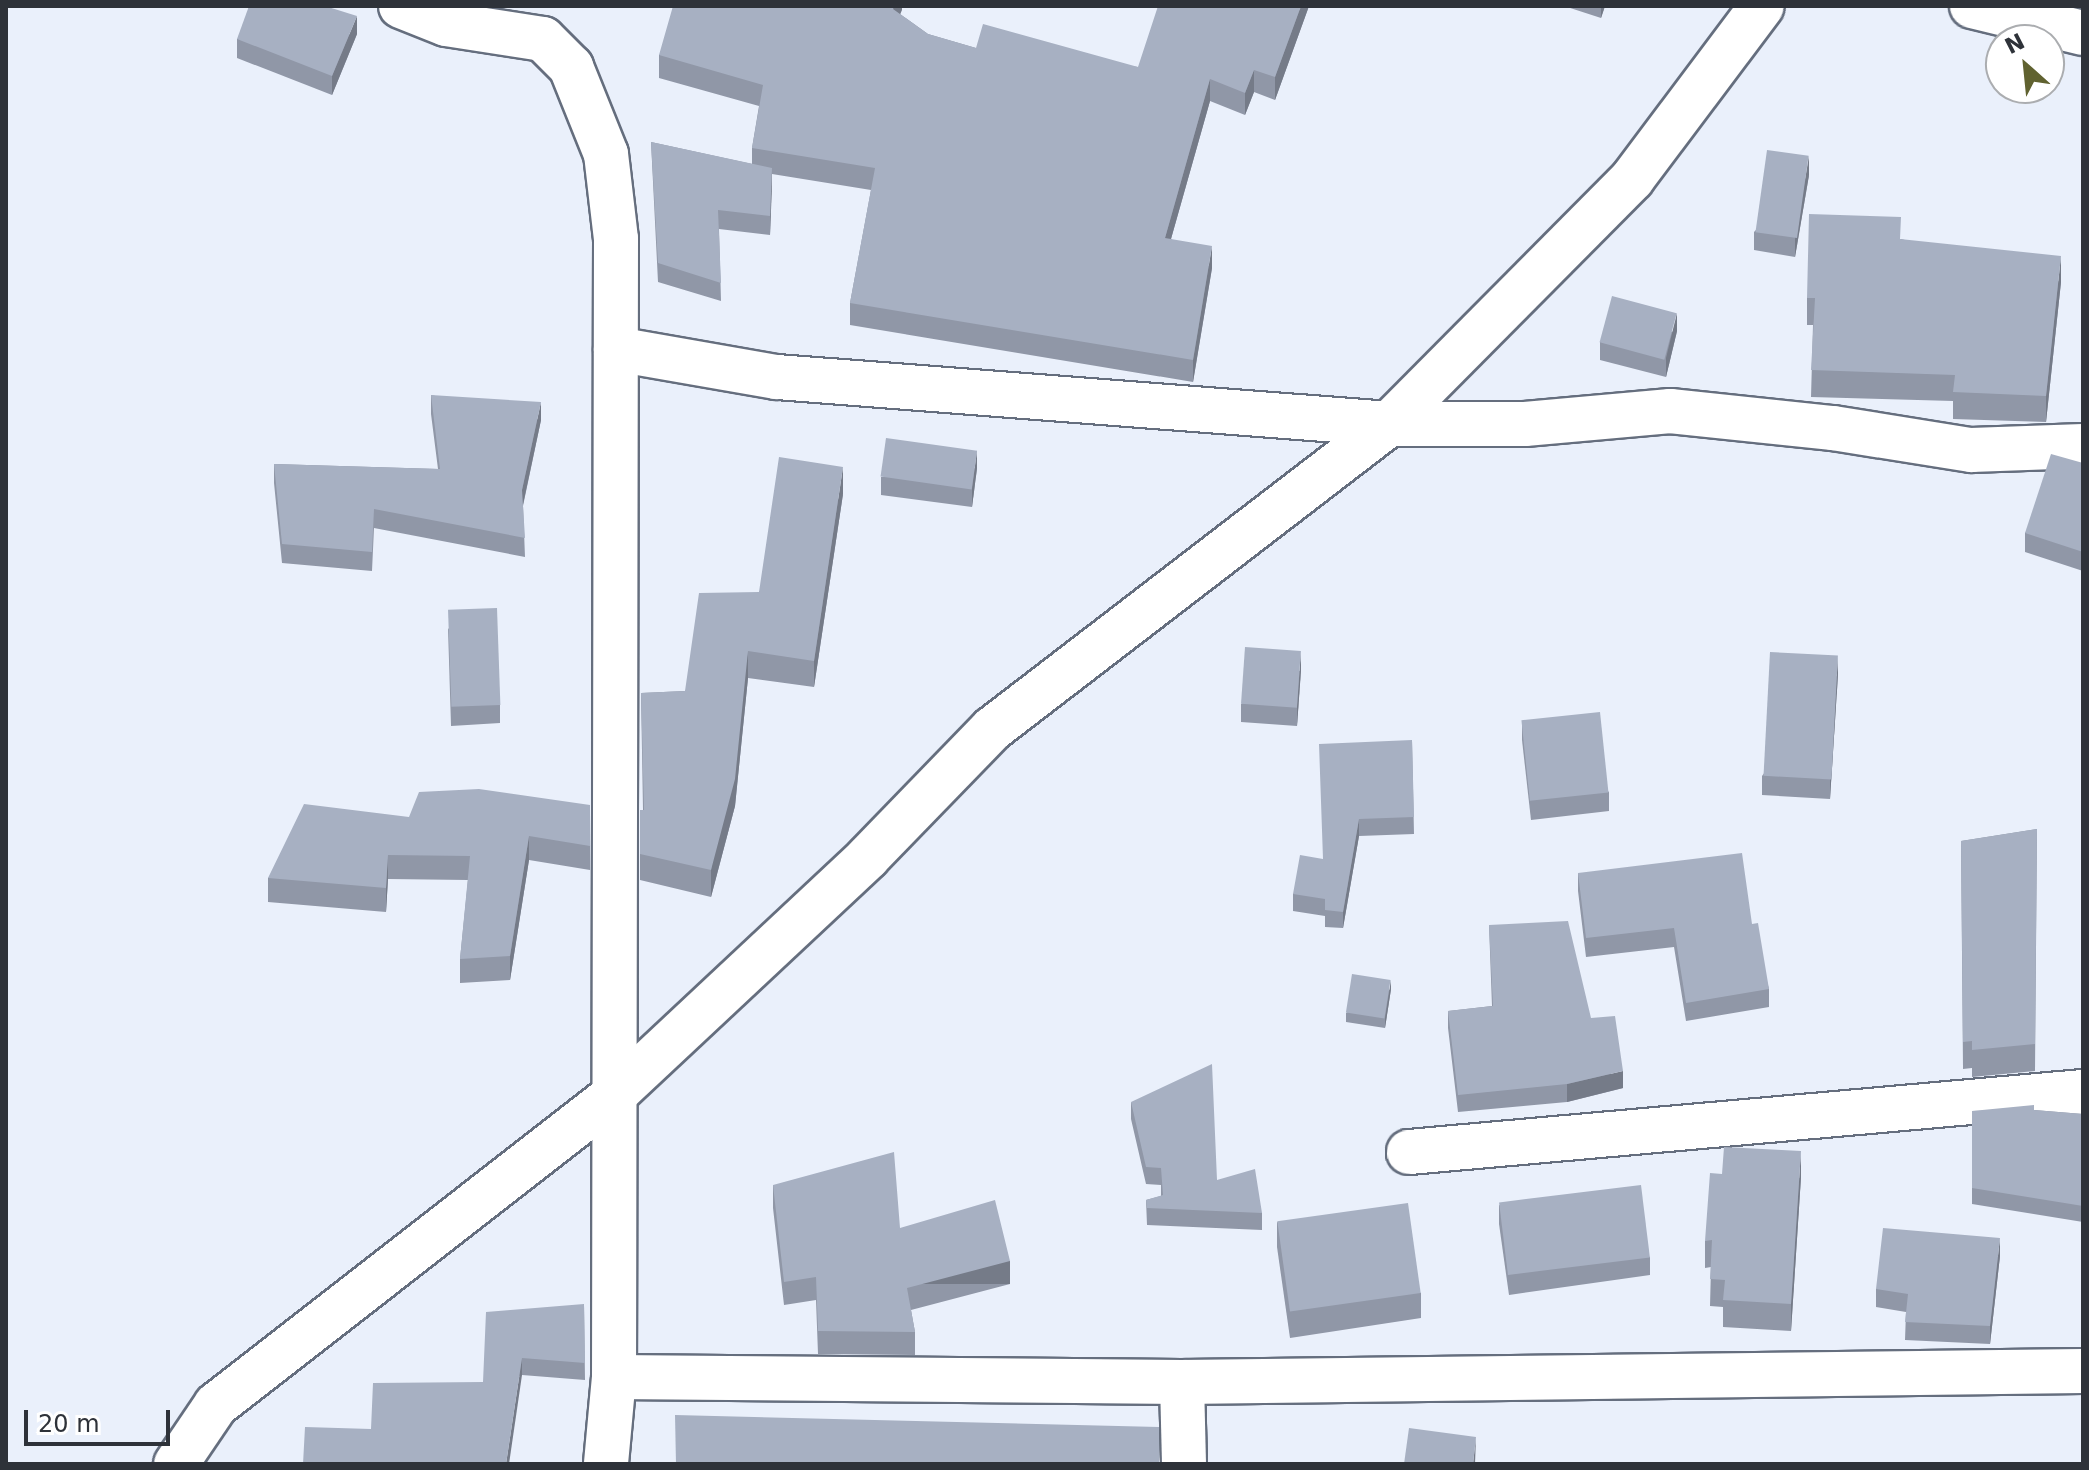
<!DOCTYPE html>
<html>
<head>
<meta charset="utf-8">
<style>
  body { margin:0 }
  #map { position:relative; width:2089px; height:1470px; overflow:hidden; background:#eaf0fb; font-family:"DejaVu Sans",sans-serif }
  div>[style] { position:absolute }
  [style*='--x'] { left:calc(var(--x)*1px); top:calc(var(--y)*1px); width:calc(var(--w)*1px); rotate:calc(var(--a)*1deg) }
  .roads { filter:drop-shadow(2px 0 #656e7e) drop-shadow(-2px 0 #656e7e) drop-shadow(0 2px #656e7e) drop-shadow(0 -2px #656e7e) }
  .minor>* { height:44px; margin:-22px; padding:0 22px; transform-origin:22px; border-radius:22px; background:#fff }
  .wall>* { inset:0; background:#9097a7 }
  .shaded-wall>* { inset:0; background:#757b88; transform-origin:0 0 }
  .building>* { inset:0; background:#a7b0c2; transform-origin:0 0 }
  span { translate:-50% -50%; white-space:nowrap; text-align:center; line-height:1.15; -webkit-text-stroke:6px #fff; paint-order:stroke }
  .frame { position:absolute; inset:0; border:8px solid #2e3239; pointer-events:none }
  .north { position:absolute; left:1985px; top:24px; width:80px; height:80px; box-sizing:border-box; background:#fff; border:2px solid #abadb0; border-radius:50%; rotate:333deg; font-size:22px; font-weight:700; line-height:32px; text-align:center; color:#2e3239 }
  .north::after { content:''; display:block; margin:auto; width:28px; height:36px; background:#606230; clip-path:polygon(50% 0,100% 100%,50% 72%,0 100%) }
  .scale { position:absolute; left:24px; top:1410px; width:146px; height:36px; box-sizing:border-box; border:4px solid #2e3239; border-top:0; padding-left:10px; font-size:24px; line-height:28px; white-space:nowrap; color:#2e3239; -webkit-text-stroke:6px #fff; paint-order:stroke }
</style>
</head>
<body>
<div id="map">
  <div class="roads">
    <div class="minor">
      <i style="--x:401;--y:6;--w:48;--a:21.8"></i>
      <i style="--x:446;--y:24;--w:98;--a:8.8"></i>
      <i style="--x:543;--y:39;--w:40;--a:45"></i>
      <i style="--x:571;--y:67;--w:94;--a:68.1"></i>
      <i style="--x:606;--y:154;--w:86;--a:83.3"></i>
      <i style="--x:616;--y:239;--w:1138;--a:90.1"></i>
      <i style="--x:614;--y:1377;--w:87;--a:95.3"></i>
      <i style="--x:1972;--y:6;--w:114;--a:13.7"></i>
      <i style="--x:616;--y:349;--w:163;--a:9.9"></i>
      <i style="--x:777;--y:377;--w:614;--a:4.39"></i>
      <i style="--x:1389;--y:424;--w:345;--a:-45.2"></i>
      <i style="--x:1632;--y:179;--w:216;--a:-53.1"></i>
      <i style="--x:1409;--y:1152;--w:677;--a:-5.09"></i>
      <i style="--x:614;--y:1377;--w:568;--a:0.5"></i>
      <i style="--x:1182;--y:1382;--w:901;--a:-0.7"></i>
      <i style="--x:1182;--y:1382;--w:82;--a:88.6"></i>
      <i style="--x:176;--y:1464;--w:71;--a:-55.9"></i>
      <i style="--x:216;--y:1405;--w:503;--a:-37.89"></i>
      <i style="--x:613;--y:1096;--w:349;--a:-43.1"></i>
      <i style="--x:868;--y:857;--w:178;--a:-45.9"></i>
      <i style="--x:992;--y:729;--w:501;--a:-37.53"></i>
      <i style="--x:1389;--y:424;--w:136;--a:0"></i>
      <i style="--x:1525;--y:424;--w:146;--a:-5.1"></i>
      <i style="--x:1670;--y:411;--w:164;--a:6"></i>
      <i style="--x:1833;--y:428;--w:140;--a:9.1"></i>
      <i style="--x:1971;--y:450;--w:112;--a:-2"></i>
    </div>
  </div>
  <div class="wall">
    <i style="clip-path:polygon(902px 6px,900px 14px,928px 34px,976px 48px,1138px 67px,1309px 6px,1275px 100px,1254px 92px,1245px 115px,1210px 101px,1171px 239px,1212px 268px,1193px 382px,850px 325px,850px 303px,871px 190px,772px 174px,770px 235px,719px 229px,721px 301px,658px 282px,651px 142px,752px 164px,752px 148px,759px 106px,659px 78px,659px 55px)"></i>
    <i style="clip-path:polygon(1564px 6px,1605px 6px,1601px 18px)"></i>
    <i style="clip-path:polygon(357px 34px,332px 95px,237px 58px,237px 39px)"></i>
    <i style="clip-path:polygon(1809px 175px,1795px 257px,1754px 250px,1754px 232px)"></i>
    <i style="clip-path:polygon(1901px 239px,2061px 282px,2046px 422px,1953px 419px,1953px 401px,1811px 397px,1813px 325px,1807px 325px,1807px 298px)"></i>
    <i style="clip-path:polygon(1677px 331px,1666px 377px,1600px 360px,1600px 342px)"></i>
    <i style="clip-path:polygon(431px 395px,541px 420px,523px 506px,525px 557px,374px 528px,372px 571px,282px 563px,274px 483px,274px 464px,438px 469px,431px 414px)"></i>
    <i style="clip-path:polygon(2083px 463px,2083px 571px,2025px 552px,2025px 533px)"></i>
    <i style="clip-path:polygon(977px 468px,972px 507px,881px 495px,881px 477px)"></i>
    <i style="clip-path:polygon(843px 494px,814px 687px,748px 678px,735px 806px,711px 897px,640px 880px,640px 810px,643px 810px,641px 693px,685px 691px,759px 592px)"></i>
    <i style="clip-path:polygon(448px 628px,500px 705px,500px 723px,451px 726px)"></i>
    <i style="clip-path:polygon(1301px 670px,1297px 726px,1241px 722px,1241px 704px)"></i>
    <i style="clip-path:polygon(1838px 674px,1830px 799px,1762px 795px,1762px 776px)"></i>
    <i style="clip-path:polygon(1522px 721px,1609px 792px,1609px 811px,1531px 820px,1522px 740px)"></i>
    <i style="clip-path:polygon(1412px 740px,1414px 834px,1359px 836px,1343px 928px,1325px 927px,1325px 916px,1293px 911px,1293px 894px,1323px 859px)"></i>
    <i style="clip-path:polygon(590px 805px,590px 870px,529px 860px,510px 980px,460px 983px,460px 959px,468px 880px,388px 879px,386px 912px,268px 902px,268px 878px,409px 817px)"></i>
    <i style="clip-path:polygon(2037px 829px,2035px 1071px,1972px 1077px,1972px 1068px,1963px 1069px,1961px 841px)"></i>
    <i style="clip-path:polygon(1578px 873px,1752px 924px,1769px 989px,1769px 1007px,1686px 1021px,1674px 947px,1586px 957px,1578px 891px)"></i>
    <i style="clip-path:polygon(1489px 925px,1623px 1088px,1567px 1102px,1458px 1112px,1448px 1028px,1448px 1011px,1492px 1006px)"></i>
    <i style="clip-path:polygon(1391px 989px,1385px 1028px,1346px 1022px,1346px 1013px)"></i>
    <i style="clip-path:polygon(1131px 1102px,1217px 1180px,1262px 1213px,1262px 1230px,1147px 1225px,1146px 1200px,1161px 1196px,1161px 1185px,1146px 1184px,1131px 1119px)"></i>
    <i style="clip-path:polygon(2034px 1110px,2083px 1114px,2083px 1222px,1972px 1204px,1972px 1111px)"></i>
    <i style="clip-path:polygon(1801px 1177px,1791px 1331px,1723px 1327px,1723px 1307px,1710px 1306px,1711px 1267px,1705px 1268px,1705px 1241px)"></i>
    <i style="clip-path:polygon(773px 1185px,900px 1228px,1010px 1284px,911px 1310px,915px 1332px,915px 1355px,818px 1354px,816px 1300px,784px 1305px,773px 1208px)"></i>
    <i style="clip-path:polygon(1499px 1205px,1650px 1257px,1650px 1275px,1509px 1295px,1499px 1224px)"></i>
    <i style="clip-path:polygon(1277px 1222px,1421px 1293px,1421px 1318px,1290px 1338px,1277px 1247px)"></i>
    <i style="clip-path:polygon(2000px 1256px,1990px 1344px,1905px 1340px,1906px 1312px,1876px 1307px,1876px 1289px)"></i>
    <i style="clip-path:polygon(584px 1304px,585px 1380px,522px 1375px,371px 1429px,483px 1382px)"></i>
  </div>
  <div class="shaded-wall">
    <i style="clip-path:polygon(894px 6px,902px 6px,902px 10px,893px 31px,893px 9px)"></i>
    <i style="clip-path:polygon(1301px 6px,1309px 6px,1275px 100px,1275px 77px)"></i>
    <i style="clip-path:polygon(1601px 6px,1605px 6px,1601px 18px)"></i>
    <i style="clip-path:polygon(357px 16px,357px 34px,332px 95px,332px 76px)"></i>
    <i style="clip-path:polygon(1254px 70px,1254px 92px,1245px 115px,1245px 93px)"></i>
    <i style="clip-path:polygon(1210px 79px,1210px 101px,1165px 260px,1165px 238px)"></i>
    <i style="clip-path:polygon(1809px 156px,1809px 175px,1795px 257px,1795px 239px)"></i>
    <i style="clip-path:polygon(772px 168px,772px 186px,770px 235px,770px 216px)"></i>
    <i style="clip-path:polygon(1212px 246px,1212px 268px,1193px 382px,1193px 360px)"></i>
    <i style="clip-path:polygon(2061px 256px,2061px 282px,2046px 422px,2046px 396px)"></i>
    <i style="clip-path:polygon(1677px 313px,1677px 331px,1666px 377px,1666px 358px)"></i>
    <i style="clip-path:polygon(541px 402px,541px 420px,522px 509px,522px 490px)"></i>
    <i style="clip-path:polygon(977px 450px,977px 468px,972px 507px,972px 489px)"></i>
    <i style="clip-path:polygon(843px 467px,843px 494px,814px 687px,814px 661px)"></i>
    <i style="clip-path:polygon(748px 651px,748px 678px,735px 806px,711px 897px,711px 870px)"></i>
    <i style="clip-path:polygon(1301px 651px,1301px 670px,1297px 726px,1297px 707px)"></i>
    <i style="clip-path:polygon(1838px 656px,1838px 674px,1830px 799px,1830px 781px)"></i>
    <i style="clip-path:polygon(1359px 819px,1359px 836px,1343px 928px,1343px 912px)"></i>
    <i style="clip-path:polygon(529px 836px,529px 860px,510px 980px,510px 956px)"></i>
    <i style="clip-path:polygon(388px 855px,388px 879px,386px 912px,386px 888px)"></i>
    <i style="clip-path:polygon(1391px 980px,1391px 989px,1385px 1028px,1385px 1018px)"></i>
    <i style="clip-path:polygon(1623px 1071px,1623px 1088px,1567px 1102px,1567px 1084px)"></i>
    <i style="clip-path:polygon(1801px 1151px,1801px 1177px,1791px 1331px,1791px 1304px)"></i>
    <i style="clip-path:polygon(2000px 1238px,2000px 1256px,1990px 1344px,1990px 1326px)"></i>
    <i style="left:1010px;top:1261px;width:23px;height:106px;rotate:90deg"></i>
    <i style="clip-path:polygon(522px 1358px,522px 1375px,509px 1464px,506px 1464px)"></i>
    <i style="clip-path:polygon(1476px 1437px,1475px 1464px,1473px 1464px)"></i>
  </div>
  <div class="building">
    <i style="clip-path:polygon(249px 6px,325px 6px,357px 16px,332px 76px,237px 39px)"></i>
    <i style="clip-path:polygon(673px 6px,894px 6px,893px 9px,928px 34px,976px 48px,983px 24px,1138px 67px,1158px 6px,1301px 6px,1275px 77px,1254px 70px,1245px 93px,1210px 79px,1165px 238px,1212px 246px,1193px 360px,850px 303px,875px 168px,752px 148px,763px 85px,659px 55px)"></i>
    <i style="clip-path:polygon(651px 142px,772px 168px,770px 216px,718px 210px,721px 283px,658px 263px)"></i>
    <i style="left:1767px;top:150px;width:42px;height:83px;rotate:8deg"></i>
    <i style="clip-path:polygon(1809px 214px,1901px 217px,1900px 239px,2061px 256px,2046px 396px,1953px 392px,1955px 375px,1811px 370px,1815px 298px,1807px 298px)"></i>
    <i style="left:1612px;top:296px;width:67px;height:48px;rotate:15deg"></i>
    <i style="clip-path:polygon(431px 395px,541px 402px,522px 490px,525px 538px,374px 509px,372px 552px,282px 544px,274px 464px,440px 469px)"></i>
    <i style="left:886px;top:438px;width:92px;height:39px;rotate:8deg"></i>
    <i style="clip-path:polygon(2051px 454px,2083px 463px,2083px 552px,2025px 533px)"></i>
    <i style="clip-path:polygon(779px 457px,843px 467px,814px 661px,748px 651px,735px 779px,711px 870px,640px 854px,640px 810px,644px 810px,641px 693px,685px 691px,699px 593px,759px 592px)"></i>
    <i style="left:497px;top:608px;width:97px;height:49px;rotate:88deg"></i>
    <i style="left:1245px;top:647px;width:56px;height:57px;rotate:4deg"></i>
    <i style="left:1770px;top:652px;width:68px;height:124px;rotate:3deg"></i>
    <i style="left:1600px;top:712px;width:81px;height:79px;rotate:84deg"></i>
    <i style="clip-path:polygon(1412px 740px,1414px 817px,1359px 819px,1343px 912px,1325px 910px,1325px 899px,1293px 894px,1300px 855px,1323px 859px,1319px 744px)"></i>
    <i style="clip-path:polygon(479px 789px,590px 805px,590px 846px,529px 836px,510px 956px,460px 959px,470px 856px,388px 855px,386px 888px,268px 878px,304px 804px,409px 817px,419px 792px)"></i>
    <i style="clip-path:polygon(2037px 829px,2035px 1044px,1972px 1050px,1972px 1041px,1963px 1042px,1961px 841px)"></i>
    <i style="clip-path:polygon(1742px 853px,1752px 924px,1758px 923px,1769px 989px,1686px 1003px,1674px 928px,1586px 938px,1578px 873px)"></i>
    <i style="clip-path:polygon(1568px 921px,1591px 1018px,1615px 1016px,1623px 1071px,1567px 1084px,1458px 1095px,1448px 1011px,1493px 1006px,1489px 925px)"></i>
    <i style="left:1352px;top:974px;width:39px;height:39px;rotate:9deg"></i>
    <i style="clip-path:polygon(1212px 1064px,1217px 1180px,1255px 1169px,1262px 1213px,1147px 1208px,1146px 1200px,1163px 1195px,1161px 1168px,1146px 1167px,1131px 1102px)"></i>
    <i style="clip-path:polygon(2034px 1105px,2034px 1110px,2083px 1114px,2083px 1206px,1972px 1188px,1972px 1111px)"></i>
    <i style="clip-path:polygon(1724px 1147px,1801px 1151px,1791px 1304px,1723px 1300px,1725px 1280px,1710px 1279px,1712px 1240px,1705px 1241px,1710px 1173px,1722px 1174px)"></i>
    <i style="clip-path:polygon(894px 1152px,900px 1228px,995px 1200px,1010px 1261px,907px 1288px,915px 1332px,818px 1331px,816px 1277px,784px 1282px,773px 1185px)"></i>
    <i style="left:1641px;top:1185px;width:73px;height:143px;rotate:83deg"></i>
    <i style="left:1408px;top:1203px;width:91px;height:132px;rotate:82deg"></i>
    <i style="clip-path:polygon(1883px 1228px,2000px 1238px,1990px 1326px,1905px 1322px,1908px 1294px,1876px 1289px)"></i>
    <i style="clip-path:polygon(584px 1304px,585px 1363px,522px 1358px,506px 1464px,303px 1464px,305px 1427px,371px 1429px,373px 1383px,483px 1382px,486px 1312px)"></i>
    <i style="clip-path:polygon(675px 1415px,1159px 1427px,1159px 1464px,676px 1464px)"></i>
    <i style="clip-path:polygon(1409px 1428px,1476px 1437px,1473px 1464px,1404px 1464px)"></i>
  </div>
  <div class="frame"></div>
  <div class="north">N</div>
  <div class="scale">20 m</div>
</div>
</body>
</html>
